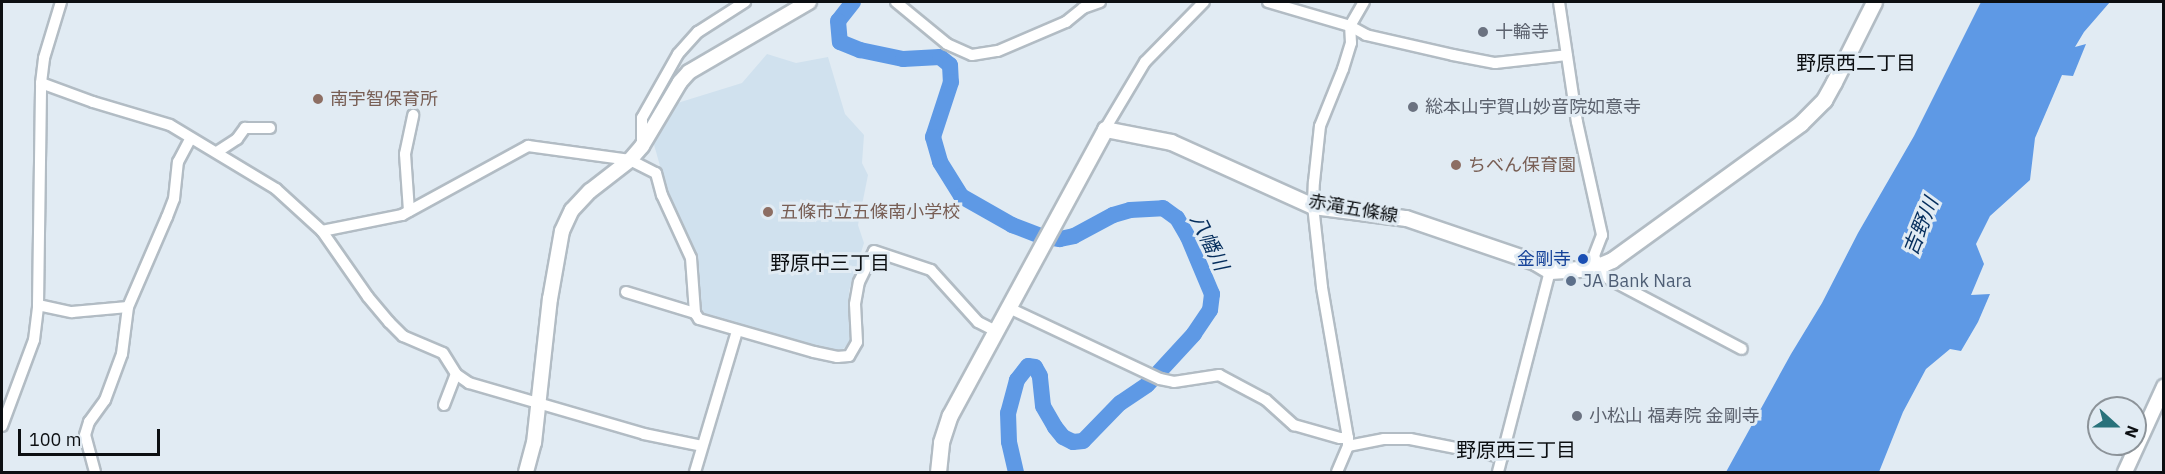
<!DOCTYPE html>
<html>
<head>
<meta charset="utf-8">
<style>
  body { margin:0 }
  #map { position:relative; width:2165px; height:474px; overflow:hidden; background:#e1ebf3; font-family:"IBM Plex Sans","Noto Sans JP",sans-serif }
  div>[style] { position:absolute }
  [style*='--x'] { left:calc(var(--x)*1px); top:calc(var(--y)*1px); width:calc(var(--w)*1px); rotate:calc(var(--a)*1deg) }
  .built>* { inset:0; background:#d0e1ee }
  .water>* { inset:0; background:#5e99e5 }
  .river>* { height:16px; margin:-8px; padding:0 8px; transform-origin:8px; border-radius:8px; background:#5e99e5 }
  .roads { filter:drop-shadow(2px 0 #b2bcc4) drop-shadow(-2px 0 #b2bcc4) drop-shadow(0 2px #b2bcc4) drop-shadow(0 -2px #b2bcc4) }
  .minor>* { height:10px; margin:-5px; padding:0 5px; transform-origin:5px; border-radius:5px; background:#fff }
  .tertiary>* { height:14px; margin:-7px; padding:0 7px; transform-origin:7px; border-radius:7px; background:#fff }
  .secondary>* { height:15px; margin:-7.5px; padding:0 7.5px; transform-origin:7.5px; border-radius:7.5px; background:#fff }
  .dots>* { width:16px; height:16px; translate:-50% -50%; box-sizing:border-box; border:3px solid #e1ebf3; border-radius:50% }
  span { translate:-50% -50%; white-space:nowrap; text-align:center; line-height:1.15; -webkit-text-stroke:6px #e1ebf3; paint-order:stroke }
  .worship-label { font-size:18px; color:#5b616d }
  .left { translate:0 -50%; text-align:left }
  .education-label { font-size:18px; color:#785e54 }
  .street-label { font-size:18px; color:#0c0f12 }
  .transit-label { font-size:18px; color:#164399 }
  .right { translate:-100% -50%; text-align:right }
  .service-label { font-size:18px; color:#4e5e75 }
  .neighbourhood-label { font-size:20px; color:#0c0f12 }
  .water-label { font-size:20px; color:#042d5c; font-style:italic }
  .frame { position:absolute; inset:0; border:3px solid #0c0f12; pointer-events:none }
  .north { position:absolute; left:2087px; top:396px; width:60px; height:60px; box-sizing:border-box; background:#e1ebf3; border:2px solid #8c9399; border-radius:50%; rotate:111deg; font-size:16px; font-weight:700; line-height:24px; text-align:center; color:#0c0f12 }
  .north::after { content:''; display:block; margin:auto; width:21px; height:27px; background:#29727b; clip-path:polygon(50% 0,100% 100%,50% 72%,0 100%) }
  .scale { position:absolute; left:18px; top:429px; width:142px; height:27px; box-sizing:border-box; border:3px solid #0c0f12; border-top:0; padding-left:8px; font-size:18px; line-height:21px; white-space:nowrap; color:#0c0f12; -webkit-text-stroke:4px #e1ebf3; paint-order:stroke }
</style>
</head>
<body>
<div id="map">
  <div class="built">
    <i style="clip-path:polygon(767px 54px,796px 63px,828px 57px,845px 114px,864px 135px,862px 163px,868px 175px,858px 225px,864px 243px,849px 291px,850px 342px,843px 349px,834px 352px,714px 320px,706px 315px,700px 307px,697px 264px,691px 245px,669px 198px,653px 141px,671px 105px,742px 83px)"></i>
  </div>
  <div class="water">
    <i style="clip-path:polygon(1981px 2px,2110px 2px,2084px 32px,2075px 47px,2086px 44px,2073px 76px,2062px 75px,2035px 138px,2030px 180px,1990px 216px,1976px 244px,1984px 264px,1971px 295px,1990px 294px,1978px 322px,1961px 351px,1950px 349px,1926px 369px,1903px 412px,1879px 472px,1726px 472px,1791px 354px,1822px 303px,1858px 233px,1914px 136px)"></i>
  </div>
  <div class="river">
    <i style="--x:853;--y:2;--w:24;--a:128"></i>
    <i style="--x:838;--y:21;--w:21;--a:85"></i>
    <i style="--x:840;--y:42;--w:22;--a:22"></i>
    <i style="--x:860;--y:50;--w:44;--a:11.8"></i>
    <i style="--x:903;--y:59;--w:37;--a:-3"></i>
    <i style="--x:940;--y:57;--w:13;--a:39"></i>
    <i style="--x:950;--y:65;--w:17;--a:87"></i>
    <i style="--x:951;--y:82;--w:58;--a:108.1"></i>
    <i style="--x:933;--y:137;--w:26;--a:74"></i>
    <i style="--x:940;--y:162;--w:40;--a:58"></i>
    <i style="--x:961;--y:196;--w:59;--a:29.6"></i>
    <i style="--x:1012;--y:225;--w:30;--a:21"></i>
    <i style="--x:1040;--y:236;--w:20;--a:9"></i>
    <i style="--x:1060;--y:239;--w:14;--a:-12"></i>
    <i style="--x:1074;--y:236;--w:44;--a:-28.3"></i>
    <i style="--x:1113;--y:215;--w:18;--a:-16"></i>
    <i style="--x:1130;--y:210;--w:33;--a:-3"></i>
    <i style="--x:1163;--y:208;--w:17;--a:36"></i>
    <i style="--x:1177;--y:218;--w:22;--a:60"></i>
    <i style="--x:1188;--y:237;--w:62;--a:67.2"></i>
    <i style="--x:1212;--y:294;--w:16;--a:97"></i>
    <i style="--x:1210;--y:310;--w:29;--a:124"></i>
    <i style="--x:1194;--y:334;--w:69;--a:132.7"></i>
    <i style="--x:1147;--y:385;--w:32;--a:146"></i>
    <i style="--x:1120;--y:403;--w:53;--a:134.2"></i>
    <i style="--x:1083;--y:441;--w:10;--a:174"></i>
    <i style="--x:1073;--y:442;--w:11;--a:-153"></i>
    <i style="--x:1063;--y:437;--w:13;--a:-129"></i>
    <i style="--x:1055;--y:427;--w:24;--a:-120"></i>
    <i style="--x:1043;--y:406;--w:30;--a:-96"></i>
    <i style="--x:1040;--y:376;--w:10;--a:-119"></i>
    <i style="--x:1035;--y:367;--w:7;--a:-172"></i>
    <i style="--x:1028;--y:366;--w:18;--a:128"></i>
    <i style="--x:1017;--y:380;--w:34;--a:105"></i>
    <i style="--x:1008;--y:413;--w:29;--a:88"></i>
    <i style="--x:1009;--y:442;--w:31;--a:77"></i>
  </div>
  <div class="roads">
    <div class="minor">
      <i style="--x:896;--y:2;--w:66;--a:39.5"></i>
      <i style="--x:947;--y:44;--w:27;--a:24"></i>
      <i style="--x:972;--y:55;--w:26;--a:-9"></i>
      <i style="--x:998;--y:51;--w:74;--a:-23.1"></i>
      <i style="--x:1066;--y:22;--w:22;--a:-39"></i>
      <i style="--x:1083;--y:8;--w:18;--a:-19"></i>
      <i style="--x:1268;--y:2;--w:85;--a:16.3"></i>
      <i style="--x:1350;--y:26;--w:18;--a:29"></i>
      <i style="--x:1366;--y:35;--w:89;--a:12.9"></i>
      <i style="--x:1453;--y:55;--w:43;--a:10.8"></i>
      <i style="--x:1495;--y:63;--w:72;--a:-6.3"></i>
      <i style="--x:1559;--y:2;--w:121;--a:81.5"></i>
      <i style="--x:1577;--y:122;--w:116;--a:77.5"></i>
      <i style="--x:1602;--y:235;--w:22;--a:111"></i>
      <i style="--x:1594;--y:256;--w:11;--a:68"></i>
      <i style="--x:1598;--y:266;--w:17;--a:50"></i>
      <i style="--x:1609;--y:279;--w:150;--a:27.8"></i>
      <i style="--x:41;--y:83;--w:55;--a:20.1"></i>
      <i style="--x:93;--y:102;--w:80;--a:16.6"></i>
      <i style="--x:170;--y:125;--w:124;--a:31.1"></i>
      <i style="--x:276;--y:189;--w:62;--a:42.4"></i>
      <i style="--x:322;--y:231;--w:80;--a:55.1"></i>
      <i style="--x:368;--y:297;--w:33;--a:50"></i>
      <i style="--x:389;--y:322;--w:20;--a:45"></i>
      <i style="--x:403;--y:336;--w:43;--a:23"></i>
      <i style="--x:443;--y:353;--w:25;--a:58"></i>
      <i style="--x:456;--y:374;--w:16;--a:35"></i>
      <i style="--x:469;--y:383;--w:182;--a:16.2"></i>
      <i style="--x:644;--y:434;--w:59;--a:11.7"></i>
      <i style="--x:1105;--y:129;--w:78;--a:-59.2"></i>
      <i style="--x:1145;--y:62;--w:84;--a:-45.5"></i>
      <i style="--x:642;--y:146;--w:28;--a:-90"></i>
      <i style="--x:642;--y:118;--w:73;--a:-60.6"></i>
      <i style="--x:678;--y:54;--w:30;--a:-48"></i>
      <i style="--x:698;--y:32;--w:56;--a:-32.6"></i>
      <i style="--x:217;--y:152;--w:24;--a:-33"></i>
      <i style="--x:237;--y:139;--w:14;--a:-54"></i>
      <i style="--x:245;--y:128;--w:25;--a:0"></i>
      <i style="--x:409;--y:211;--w:57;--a:-94"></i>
      <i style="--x:405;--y:154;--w:40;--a:-78"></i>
      <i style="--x:322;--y:231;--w:82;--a:-11.3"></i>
      <i style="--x:402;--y:215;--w:144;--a:-28.7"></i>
      <i style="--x:528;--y:146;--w:103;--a:7.8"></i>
      <i style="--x:630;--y:160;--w:29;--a:27"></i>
      <i style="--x:656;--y:173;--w:23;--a:75"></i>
      <i style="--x:662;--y:195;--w:69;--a:65.3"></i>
      <i style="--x:691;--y:258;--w:55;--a:85.8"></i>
      <i style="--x:695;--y:313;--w:7;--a:56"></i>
      <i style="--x:699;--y:319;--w:120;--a:16"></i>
      <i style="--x:814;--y:352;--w:24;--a:12"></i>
      <i style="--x:837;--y:357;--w:12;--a:-5"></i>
      <i style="--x:849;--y:356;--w:16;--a:-60"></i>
      <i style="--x:857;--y:342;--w:38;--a:-93"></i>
      <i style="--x:855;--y:304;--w:22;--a:-80"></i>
      <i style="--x:859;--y:282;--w:34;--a:-64"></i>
      <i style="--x:874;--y:251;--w:60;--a:18.4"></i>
      <i style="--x:931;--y:270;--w:70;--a:47.9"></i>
      <i style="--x:978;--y:322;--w:20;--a:27"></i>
      <i style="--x:626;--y:292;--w:72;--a:16.9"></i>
      <i style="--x:38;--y:305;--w:35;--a:12"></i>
      <i style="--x:72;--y:312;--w:56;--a:-5.1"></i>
      <i style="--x:1009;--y:308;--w:167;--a:25.2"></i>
      <i style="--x:1160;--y:379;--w:14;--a:12"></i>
      <i style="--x:1174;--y:382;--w:46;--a:-8.8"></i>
      <i style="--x:1219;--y:375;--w:53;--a:28"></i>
      <i style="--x:1266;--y:400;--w:38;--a:42"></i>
      <i style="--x:1294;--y:425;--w:48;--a:15.8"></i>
      <i style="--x:1340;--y:438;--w:8;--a:0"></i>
      <i style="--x:444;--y:405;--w:33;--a:-69"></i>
      <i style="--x:2;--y:426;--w:92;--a:-69.6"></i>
      <i style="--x:34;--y:340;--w:35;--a:-83"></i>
      <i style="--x:38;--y:305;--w:222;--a:-89.2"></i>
      <i style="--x:41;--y:83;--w:25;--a:-83"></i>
      <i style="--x:44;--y:58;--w:59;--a:-73.1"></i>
      <i style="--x:1348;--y:446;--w:37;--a:-11"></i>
      <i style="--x:1384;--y:439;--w:26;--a:0"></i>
      <i style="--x:1410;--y:439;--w:94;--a:11.1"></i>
      <i style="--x:95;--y:472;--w:38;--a:-105"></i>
      <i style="--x:85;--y:435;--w:14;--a:-73"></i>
      <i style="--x:89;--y:422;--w:27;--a:-54"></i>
      <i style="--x:105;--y:400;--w:49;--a:-69.7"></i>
      <i style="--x:122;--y:354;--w:47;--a:-82.7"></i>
      <i style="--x:128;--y:307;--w:98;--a:-66.6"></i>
      <i style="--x:167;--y:217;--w:19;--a:-69"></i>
      <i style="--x:174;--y:199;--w:37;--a:-84"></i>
      <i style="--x:178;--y:162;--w:27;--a:-62"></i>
      <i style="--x:695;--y:472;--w:147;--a:-73.4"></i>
      <i style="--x:1337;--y:472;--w:28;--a:-67"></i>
      <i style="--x:1348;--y:446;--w:8;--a:-90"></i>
      <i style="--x:1348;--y:438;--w:153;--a:-99.8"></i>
      <i style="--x:1322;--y:287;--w:81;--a:-96.3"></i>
      <i style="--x:1313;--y:206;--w:24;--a:-88"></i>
      <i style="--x:1314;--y:182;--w:56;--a:-83.9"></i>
      <i style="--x:1320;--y:126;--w:61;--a:-68"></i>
      <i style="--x:1343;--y:69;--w:27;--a:-73"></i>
      <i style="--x:1351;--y:43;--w:17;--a:-93"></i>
      <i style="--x:1350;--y:26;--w:28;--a:-60"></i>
      <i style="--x:1498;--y:472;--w:208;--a:-75.5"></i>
    </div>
    <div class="tertiary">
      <i style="--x:526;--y:472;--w:30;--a:-75"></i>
      <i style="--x:534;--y:443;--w:145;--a:-83.7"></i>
      <i style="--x:550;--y:299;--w:69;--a:-80"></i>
      <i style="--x:562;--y:231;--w:23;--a:-65"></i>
      <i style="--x:572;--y:210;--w:26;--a:-47"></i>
      <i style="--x:590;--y:191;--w:51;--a:-37.8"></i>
      <i style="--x:630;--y:160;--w:18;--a:-49"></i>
      <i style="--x:642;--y:146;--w:74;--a:-59.3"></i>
      <i style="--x:680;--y:82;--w:13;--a:-48"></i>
      <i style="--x:689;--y:72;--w:139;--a:-30.3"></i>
      <i style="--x:2125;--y:472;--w:94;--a:-65.4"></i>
    </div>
    <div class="secondary">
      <i style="--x:938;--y:472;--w:30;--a:-84"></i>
      <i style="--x:941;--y:442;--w:28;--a:-72"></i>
      <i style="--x:950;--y:415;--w:325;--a:-61.5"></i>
      <i style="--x:1105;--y:129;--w:67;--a:11.1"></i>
      <i style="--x:1171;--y:142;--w:156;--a:24.3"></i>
      <i style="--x:1313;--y:206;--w:94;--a:7.4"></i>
      <i style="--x:1406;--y:218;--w:136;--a:18.8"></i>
      <i style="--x:1535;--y:262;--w:17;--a:31"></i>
      <i style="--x:1550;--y:271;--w:29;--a:-4"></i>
      <i style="--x:1579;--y:269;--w:19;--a:-9"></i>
      <i style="--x:1598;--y:266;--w:15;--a:-23"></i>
      <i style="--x:1612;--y:260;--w:233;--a:-35.9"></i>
      <i style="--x:1801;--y:123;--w:33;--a:-45"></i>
      <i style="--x:1824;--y:100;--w:21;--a:-61"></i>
      <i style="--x:1834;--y:82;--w:89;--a:-63.4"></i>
    </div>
  </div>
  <div class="dots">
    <i style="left:1483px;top:32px;background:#6b7280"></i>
    <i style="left:318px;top:99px;background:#8d6e63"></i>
    <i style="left:1413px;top:107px;background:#6b7280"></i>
    <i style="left:1456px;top:165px;background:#8d6e63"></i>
    <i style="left:768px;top:212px;background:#8d6e63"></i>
    <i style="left:1583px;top:259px;background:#1a4fb4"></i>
    <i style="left:1571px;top:281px;background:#5c6f8a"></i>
    <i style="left:1577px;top:416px;background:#6b7280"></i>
  </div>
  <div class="worship-label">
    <span class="left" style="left:1495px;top:32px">十輪寺</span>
    <span class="left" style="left:1425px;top:107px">総本山宇賀山妙音院如意寺</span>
    <span class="left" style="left:1589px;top:416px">小松山 福寿院 金剛寺</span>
  </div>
  <div class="education-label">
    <span class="left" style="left:330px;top:99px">南宇智保育所</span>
    <span class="left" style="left:1468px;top:165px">ちべん保育園</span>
    <span class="left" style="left:780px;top:212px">五條市立五條南小学校</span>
  </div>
  <div class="street-label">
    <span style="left:1353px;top:209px;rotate:10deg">赤滝五條線</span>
  </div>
  <div class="transit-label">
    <span class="right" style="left:1571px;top:259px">金剛寺</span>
  </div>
  <div class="service-label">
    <span class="left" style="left:1583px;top:281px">JA Bank Nara</span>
  </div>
  <div class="neighbourhood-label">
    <span style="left:1856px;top:62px">野原西二丁目</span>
    <span style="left:830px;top:262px">野原中三丁目</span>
    <span style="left:1516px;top:449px">野原西三丁目</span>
  </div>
  <div class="water-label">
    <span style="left:1920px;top:226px;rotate:-68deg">吉野川</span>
    <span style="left:1210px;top:242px;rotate:64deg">八幡川</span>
  </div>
  <div class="frame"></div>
  <div class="north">N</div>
  <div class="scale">100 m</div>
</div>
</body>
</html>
